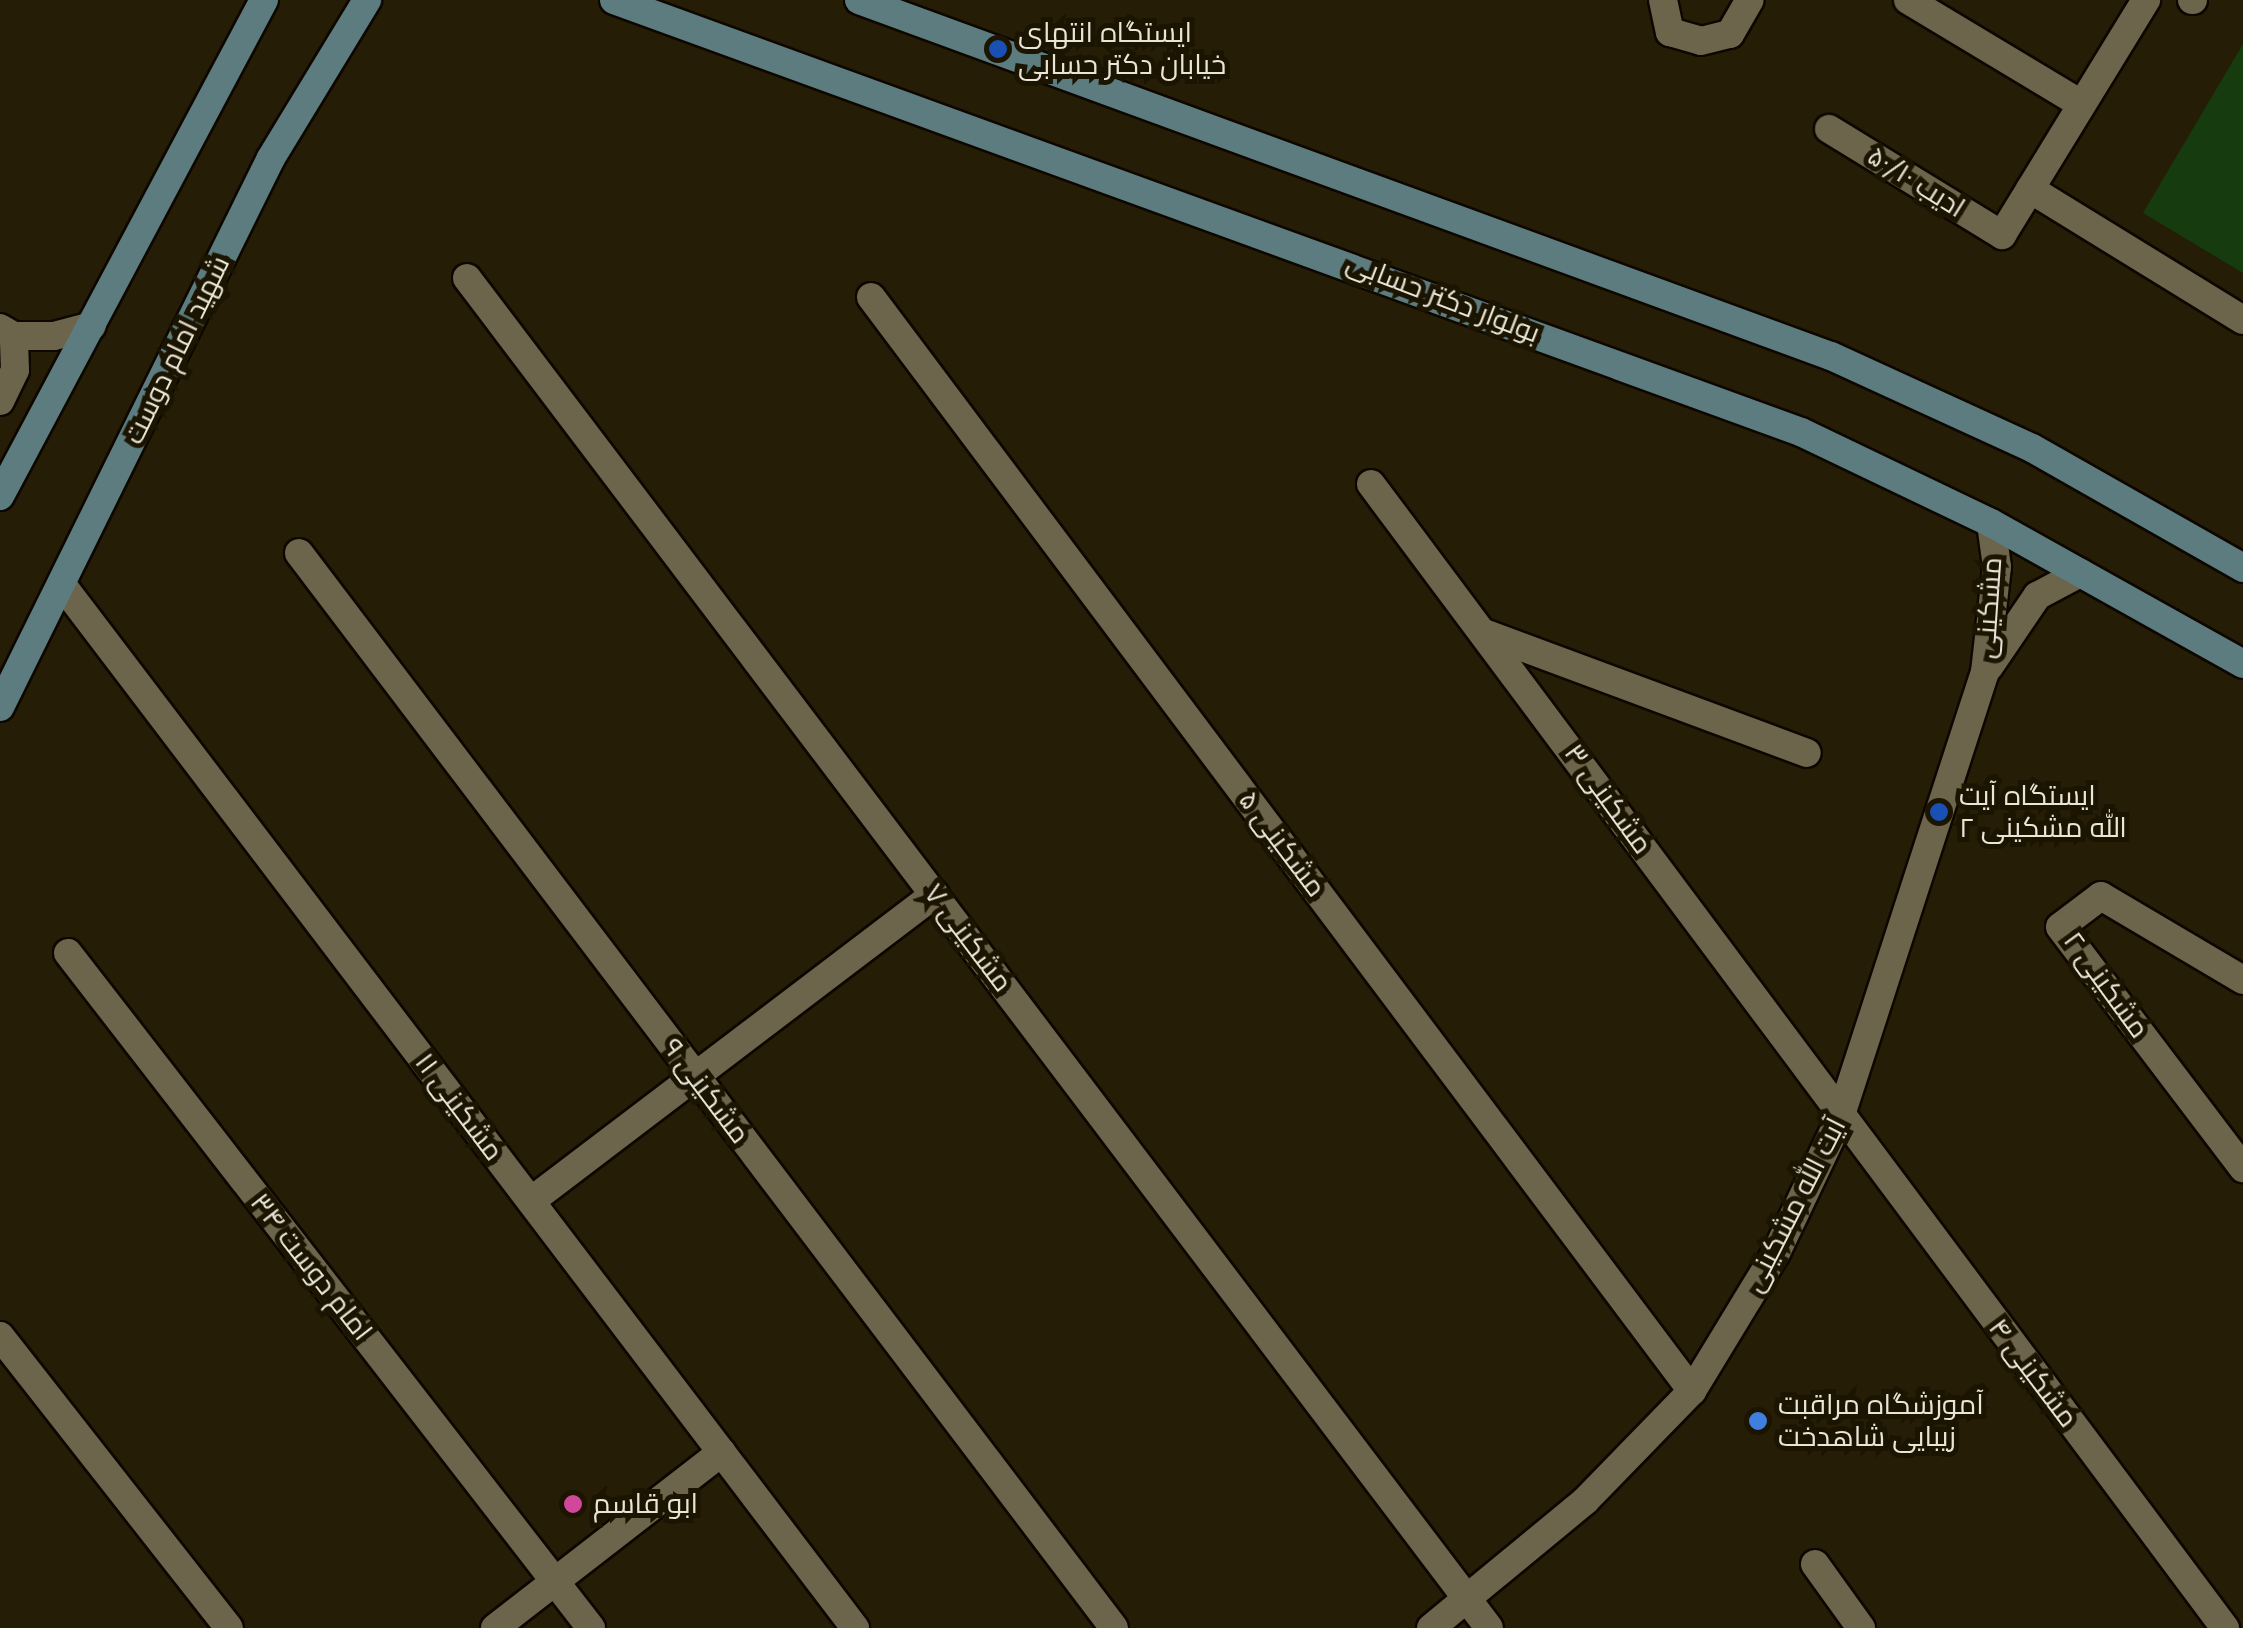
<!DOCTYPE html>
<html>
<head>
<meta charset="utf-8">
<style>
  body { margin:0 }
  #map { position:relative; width:2243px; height:1628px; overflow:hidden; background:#251d06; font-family:"Roboto Serif",Cairo,serif }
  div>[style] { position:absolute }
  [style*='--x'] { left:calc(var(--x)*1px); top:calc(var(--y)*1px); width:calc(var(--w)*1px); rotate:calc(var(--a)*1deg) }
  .green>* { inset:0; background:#163b0f }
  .roads { filter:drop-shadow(2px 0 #0e0700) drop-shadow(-2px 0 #0e0700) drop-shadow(0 2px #0e0700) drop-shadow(0 -2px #0e0700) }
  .minor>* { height:28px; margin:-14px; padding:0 14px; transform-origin:14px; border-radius:14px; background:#6c644b }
  .tertiary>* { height:28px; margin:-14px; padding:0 14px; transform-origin:14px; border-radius:14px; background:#6c644b }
  .secondary>* { height:28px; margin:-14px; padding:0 14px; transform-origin:14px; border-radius:14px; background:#5d7c80 }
  .dots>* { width:28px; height:28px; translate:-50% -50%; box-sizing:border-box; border:5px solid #1b1401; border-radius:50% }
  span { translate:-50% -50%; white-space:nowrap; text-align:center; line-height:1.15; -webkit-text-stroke:10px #1b1401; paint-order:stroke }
  .poi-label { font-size:28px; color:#e8e4d6 }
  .left { translate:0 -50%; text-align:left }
  .street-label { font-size:28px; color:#e8e4d6 }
</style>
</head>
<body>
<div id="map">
  <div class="green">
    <i style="clip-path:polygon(2243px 44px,2243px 273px,2143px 213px)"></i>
  </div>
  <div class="roads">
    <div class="minor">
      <i style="--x:1663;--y:0;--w:33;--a:78"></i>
      <i style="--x:1670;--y:32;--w:32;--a:16"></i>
      <i style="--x:1701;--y:41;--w:30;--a:-14"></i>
      <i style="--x:1730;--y:34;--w:39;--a:-60"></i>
      <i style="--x:1908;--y:0;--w:202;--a:31"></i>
      <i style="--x:2192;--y:0;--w:1;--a:0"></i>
      <i style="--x:1829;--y:129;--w:203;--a:31.5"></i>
      <i style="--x:2002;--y:235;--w:276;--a:-58.5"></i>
      <i style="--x:2030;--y:189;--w:250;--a:31.6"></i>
      <i style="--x:467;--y:278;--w:1693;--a:52.87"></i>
      <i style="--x:871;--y:297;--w:1368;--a:53.11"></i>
      <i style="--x:0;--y:328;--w:16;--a:30"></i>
      <i style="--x:14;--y:336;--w:40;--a:0"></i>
      <i style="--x:54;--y:336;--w:39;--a:-15"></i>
      <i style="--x:0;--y:401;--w:34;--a:-64"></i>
      <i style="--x:15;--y:370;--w:34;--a:-92"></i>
      <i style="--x:1371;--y:484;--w:1428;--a:53.26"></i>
      <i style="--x:299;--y:553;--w:1349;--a:52.83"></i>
      <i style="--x:1487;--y:634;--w:341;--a:20.4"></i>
      <i style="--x:68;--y:953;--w:854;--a:52.23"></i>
      <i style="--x:2243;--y:980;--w:165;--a:-149.4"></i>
      <i style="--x:2101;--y:896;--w:51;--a:142.9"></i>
      <i style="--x:2060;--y:927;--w:303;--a:52.8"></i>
      <i style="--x:531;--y:1201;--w:507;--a:-37.23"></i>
      <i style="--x:0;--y:1336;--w:371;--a:51.9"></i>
      <i style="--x:1815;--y:1564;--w:79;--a:54.3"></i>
      <i style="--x:495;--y:1628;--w:287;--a:-37.8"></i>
    </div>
    <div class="tertiary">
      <i style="--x:63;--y:586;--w:1309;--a:52.76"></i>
      <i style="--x:1989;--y:667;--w:86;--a:-55.9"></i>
      <i style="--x:2037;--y:596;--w:49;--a:-28.1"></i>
      <i style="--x:1431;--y:1628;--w:200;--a:-39.5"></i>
      <i style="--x:1585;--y:1501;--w:153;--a:-45.8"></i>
      <i style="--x:1692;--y:1391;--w:162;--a:-58.7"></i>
      <i style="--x:1776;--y:1253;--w:149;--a:-64.6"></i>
      <i style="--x:1840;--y:1118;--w:469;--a:-72"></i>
      <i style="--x:1985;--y:672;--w:106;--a:-83.5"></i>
      <i style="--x:1997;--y:567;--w:44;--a:-97.8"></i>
    </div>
    <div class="secondary">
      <i style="--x:614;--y:0;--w:1263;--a:20"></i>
      <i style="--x:1801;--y:432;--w:211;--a:25.6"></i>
      <i style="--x:1991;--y:523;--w:289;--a:29.2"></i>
      <i style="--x:859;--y:0;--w:1035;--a:20.12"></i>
      <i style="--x:1831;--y:356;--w:221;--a:24.6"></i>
      <i style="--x:2032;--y:448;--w:243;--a:29.6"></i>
      <i style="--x:0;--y:496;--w:562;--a:-61.98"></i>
      <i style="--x:0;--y:707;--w:612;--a:-63.73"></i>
      <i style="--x:271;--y:158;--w:185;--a:-58.7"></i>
    </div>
  </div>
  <div class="dots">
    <i style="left:998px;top:49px;background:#1a4fb4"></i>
    <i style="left:1939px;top:812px;background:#1a4fb4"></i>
    <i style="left:1758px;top:1421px;background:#3f7fe0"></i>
    <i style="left:573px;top:1504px;background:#d1479c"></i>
  </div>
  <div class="poi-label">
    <span class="left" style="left:1018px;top:49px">ایستگاه انتهای<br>خیابان دکتر حسابی</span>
    <span class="left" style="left:1959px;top:812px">ایستگاه آیت<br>الله مشکینی ۲</span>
    <span class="left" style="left:1778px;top:1421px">آموزشگاه مراقبت<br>زیبایی شاهدخت</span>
    <span class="left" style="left:593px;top:1504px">ابو قاسم</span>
  </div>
  <div class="street-label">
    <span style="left:1916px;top:182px;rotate:32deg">ادیب ۵۰/۱۰</span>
    <span style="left:1443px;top:298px;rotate:21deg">بولوار دکتر حسابی</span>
    <span style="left:177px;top:350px;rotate:-64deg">شهید امام دوست</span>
    <span style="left:1989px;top:608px;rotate:-86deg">مشکینی</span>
    <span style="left:1608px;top:799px;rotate:54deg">مشکینی ۳</span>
    <span style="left:1282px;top:844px;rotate:53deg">مشکینی ۵</span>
    <span style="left:968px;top:938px;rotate:53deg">مشکینی ۷</span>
    <span style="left:2106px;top:985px;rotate:54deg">مشکینی ۲</span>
    <span style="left:706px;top:1091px;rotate:53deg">مشکینی ۹</span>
    <span style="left:459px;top:1107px;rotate:53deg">مشکینی ۱۱</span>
    <span style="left:1795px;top:1205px;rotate:-63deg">آیت الله مشکینی</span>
    <span style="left:311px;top:1267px;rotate:52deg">امام دوست ۳۴</span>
    <span style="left:2033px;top:1373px;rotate:53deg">مشکینی ۴</span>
  </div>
</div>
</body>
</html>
